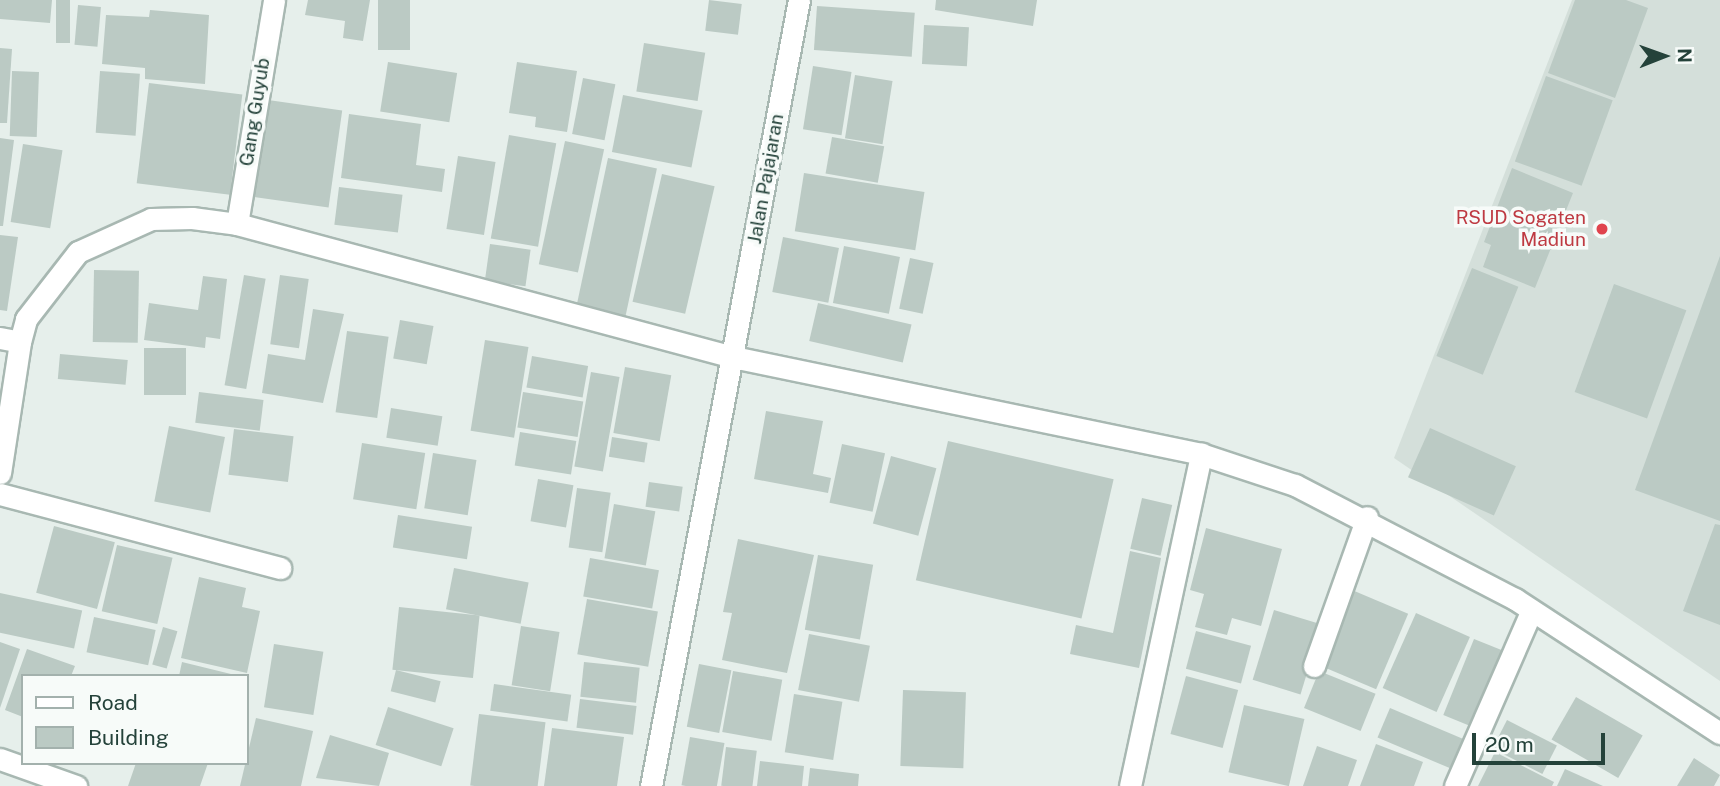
<!DOCTYPE html>
<html>
<head>
<meta charset="utf-8">
<style>
  body { margin:0 }
  #map { position:relative; width:1720px; height:786px; overflow:hidden; background:#e6efeb; font-family:"Public Sans",sans-serif }
  div>[style] { position:absolute }
  [style*='--x'] { left:calc(var(--x)*1px); top:calc(var(--y)*1px); width:calc(var(--w)*1px); rotate:calc(var(--a)*1deg) }
  .built>* { inset:0; background:#d4dfda }
  .building>* { inset:0; background:#bbcac4; transform-origin:0 0 }
  .roads { filter:drop-shadow(2px 0 #a8b8b2) drop-shadow(-2px 0 #a8b8b2) drop-shadow(0 2px #a8b8b2) drop-shadow(0 -2px #a8b8b2) }
  .street>* { height:21px; margin:-10.5px; padding:0 10.5px; transform-origin:10.5px; border-radius:10.5px; background:#fff }
  .secondary>* { height:21px; margin:-10.5px; padding:0 10.5px; transform-origin:10.5px; border-radius:10.5px; background:#fff }
  .dots>* { width:19px; height:19px; translate:-50% -50%; box-sizing:border-box; border:4px solid #f7fbf9; border-radius:50% }
  span { translate:-50% -50%; white-space:nowrap; text-align:center; line-height:1.15; -webkit-text-stroke:7px #f7fbf9; paint-order:stroke }
  .street-label { font-size:19px; color:#24423a }
  .health-label { font-size:19px; color:#be3a42 }
  .right { translate:-100% -50%; text-align:right }
  .legend { position:absolute; left:21px; top:674px; width:228px; height:91px; box-sizing:border-box; background:#f7fbf9; border:2px solid #a3b1ad; margin:0; padding:9px 12px; list-style:none; font-size:21px; color:#24423a }
  .legend li { display:flex; align-items:center; gap:14px; height:35px }
  .legend b { width:35px; border:2px solid #a3b1ad }
  .north { position:absolute; left:1629px; top:21px; width:70px; height:70px; -webkit-text-stroke:5px #f7fbf9; paint-order:stroke; rotate:89deg; font-size:19px; font-weight:700; line-height:28px; text-align:center; color:#24423a }
  .north::after { content:''; display:block; margin:auto; width:24px; height:32px; background:#24423a; clip-path:polygon(50% 0,100% 100%,50% 72%,0 100%) }
  .scale { position:absolute; left:1472px; top:733px; width:133px; height:32px; box-sizing:border-box; border:4px solid #24423a; border-top:0; padding-left:9px; font-size:21px; line-height:24px; white-space:nowrap; color:#24423a; -webkit-text-stroke:5px #f7fbf9; paint-order:stroke }
</style>
</head>
<body>
<div id="map">
  <div class="built">
    <i style="clip-path:polygon(1572px 0,1720px 0,1720px 681px,1394px 458px)"></i>
  </div>
  <div class="building">
    <i style="clip-path:polygon(0 0,52px 0,50px 23px,0 19px)"></i>
    <i style="left:56px;top:0;width:14px;height:43px"></i>
    <i style="clip-path:polygon(308px 0,370px 0,363px 41px,343px 38px,345px 21px,305px 15px)"></i>
    <i style="left:378px;top:0;width:32px;height:50px"></i>
    <i style="left:709px;top:0;width:33px;height:31px;rotate:7deg"></i>
    <i style="clip-path:polygon(936px 0,1037px 0,1033px 26px,935px 10px)"></i>
    <i style="clip-path:polygon(1575px 0,1626px 0,1648px 8px,1615px 98px,1548px 73px)"></i>
    <i style="left:78px;top:5px;width:23px;height:40px;rotate:5deg"></i>
    <i style="left:817px;top:6px;width:98px;height:44px;rotate:4deg"></i>
    <i style="clip-path:polygon(150px 10px,209px 15px,205px 84px,145px 79px,145px 68px,102px 64px,106px 15px,149px 17px)"></i>
    <i style="left:924px;top:25px;width:45px;height:39px;rotate:3deg"></i>
    <i style="left:644px;top:43px;width:62px;height:49px;rotate:9deg"></i>
    <i style="clip-path:polygon(0 48px,12px 49px,7px 123px,0 123px)"></i>
    <i style="left:388px;top:62px;width:70px;height:50px;rotate:9deg"></i>
    <i style="clip-path:polygon(517px 62px,577px 71px,567px 132px,535px 127px,536px 117px,509px 113px)"></i>
    <i style="left:813px;top:66px;width:39px;height:64px;rotate:9deg"></i>
    <i style="left:12px;top:71px;width:27px;height:65px;rotate:2deg"></i>
    <i style="left:100px;top:71px;width:40px;height:62px;rotate:4deg"></i>
    <i style="left:855px;top:75px;width:38px;height:64px;rotate:9deg"></i>
    <i style="left:1546px;top:76px;width:71px;height:91px;rotate:20deg"></i>
    <i style="left:583px;top:78px;width:33px;height:57px;rotate:11deg"></i>
    <i style="left:149px;top:83px;width:94px;height:101px;rotate:7deg"></i>
    <i style="left:623px;top:95px;width:81px;height:58px;rotate:11deg"></i>
    <i style="left:261px;top:99px;width:82px;height:98px;rotate:8deg"></i>
    <i style="clip-path:polygon(349px 114px,421px 124px,416px 165px,445px 169px,442px 192px,341px 178px)"></i>
    <i style="left:509px;top:135px;width:48px;height:105px;rotate:10deg"></i>
    <i style="left:832px;top:137px;width:53px;height:37px;rotate:10deg"></i>
    <i style="clip-path:polygon(0 138px,14px 140px,3px 226px,0 226px)"></i>
    <i style="left:565px;top:141px;width:40px;height:126px;rotate:12deg"></i>
    <i style="left:23px;top:144px;width:40px;height:79px;rotate:9deg"></i>
    <i style="left:458px;top:156px;width:38px;height:74px;rotate:9deg"></i>
    <i style="left:608px;top:158px;width:50px;height:157px;rotate:12deg"></i>
    <i style="clip-path:polygon(1512px 168px,1573px 193px,1535px 288px,1483px 267px,1491px 245px,1484px 242px)"></i>
    <i style="left:804px;top:173px;width:122px;height:59px;rotate:9deg"></i>
    <i style="left:662px;top:174px;width:54px;height:131px;rotate:13deg"></i>
    <i style="left:339px;top:187px;width:64px;height:38px;rotate:7deg"></i>
    <i style="clip-path:polygon(0 235px,18px 237px,7px 311px,0 310px)"></i>
    <i style="left:783px;top:237px;width:57px;height:56px;rotate:11deg"></i>
    <i style="left:490px;top:244px;width:41px;height:37px;rotate:8deg"></i>
    <i style="left:844px;top:246px;width:57px;height:58px;rotate:11deg"></i>
    <i style="clip-path:polygon(1720px 256px,1720px 521px,1635px 490px)"></i>
    <i style="left:910px;top:258px;width:24px;height:52px;rotate:12deg"></i>
    <i style="left:1472px;top:268px;width:50px;height:95px;rotate:22deg"></i>
    <i style="left:94px;top:270px;width:45px;height:72px;rotate:1deg"></i>
    <i style="left:244px;top:275px;width:22px;height:112px;rotate:10deg"></i>
    <i style="left:280px;top:275px;width:29px;height:70px;rotate:8deg"></i>
    <i style="clip-path:polygon(203px 276px,227px 279px,220px 339px,206px 337px,205px 348px,144px 340px,149px 303px,198px 310px)"></i>
    <i style="left:1614px;top:284px;width:77px;height:115px;rotate:20deg"></i>
    <i style="left:818px;top:303px;width:96px;height:39px;rotate:13deg"></i>
    <i style="clip-path:polygon(313px 309px,344px 314px,323px 403px,262px 393px,268px 354px,305px 360px)"></i>
    <i style="left:400px;top:320px;width:34px;height:39px;rotate:10deg"></i>
    <i style="left:347px;top:331px;width:42px;height:82px;rotate:8deg"></i>
    <i style="left:485px;top:340px;width:44px;height:92px;rotate:9deg"></i>
    <i style="left:144px;top:348px;width:42px;height:47px"></i>
    <i style="left:60px;top:354px;width:68px;height:25px;rotate:5deg"></i>
    <i style="left:532px;top:356px;width:57px;height:32px;rotate:10deg"></i>
    <i style="left:625px;top:367px;width:47px;height:67px;rotate:10deg"></i>
    <i style="left:591px;top:372px;width:29px;height:96px;rotate:10deg"></i>
    <i style="left:199px;top:392px;width:65px;height:31px;rotate:7deg"></i>
    <i style="left:523px;top:392px;width:61px;height:36px;rotate:9deg"></i>
    <i style="left:391px;top:408px;width:52px;height:30px;rotate:9deg"></i>
    <i style="clip-path:polygon(766px 411px,823px 421px,813px 474px,831px 478px,828px 493px,754px 479px)"></i>
    <i style="left:169px;top:426px;width:57px;height:77px;rotate:11deg"></i>
    <i style="left:1430px;top:428px;width:94px;height:54px;rotate:24deg"></i>
    <i style="left:234px;top:429px;width:60px;height:46px;rotate:7deg"></i>
    <i style="left:520px;top:432px;width:57px;height:34px;rotate:9deg"></i>
    <i style="left:612px;top:437px;width:36px;height:20px;rotate:9deg"></i>
    <i style="left:948px;top:441px;width:170px;height:143px;rotate:13deg"></i>
    <i style="left:362px;top:443px;width:64px;height:57px;rotate:9deg"></i>
    <i style="left:842px;top:444px;width:44px;height:60px;rotate:12deg"></i>
    <i style="left:433px;top:453px;width:44px;height:56px;rotate:9deg"></i>
    <i style="left:891px;top:456px;width:47px;height:70px;rotate:15deg"></i>
    <i style="left:538px;top:479px;width:36px;height:43px;rotate:10deg"></i>
    <i style="left:649px;top:482px;width:34px;height:25px;rotate:8deg"></i>
    <i style="left:577px;top:488px;width:34px;height:60px;rotate:8deg"></i>
    <i style="left:1142px;top:498px;width:31px;height:52px;rotate:13deg"></i>
    <i style="left:614px;top:504px;width:42px;height:55px;rotate:10deg"></i>
    <i style="left:398px;top:515px;width:75px;height:33px;rotate:9deg"></i>
    <i style="clip-path:polygon(1715px 524px,1720px 525px,1720px 625px,1683px 611px)"></i>
    <i style="left:54px;top:526px;width:63px;height:69px;rotate:15deg"></i>
    <i style="clip-path:polygon(1206px 528px,1282px 549px,1261px 626px,1232px 618px,1227px 635px,1195px 627px,1204px 594px,1190px 590px)"></i>
    <i style="clip-path:polygon(738px 539px,814px 555px,787px 673px,722px 660px,732px 613px,723px 612px)"></i>
    <i style="left:117px;top:545px;width:57px;height:68px;rotate:13deg"></i>
    <i style="clip-path:polygon(1130px 551px,1161px 558px,1139px 668px,1070px 654px,1076px 625px,1113px 633px)"></i>
    <i style="left:818px;top:555px;width:56px;height:76px;rotate:10deg"></i>
    <i style="left:590px;top:558px;width:70px;height:39px;rotate:10deg"></i>
    <i style="left:454px;top:568px;width:76px;height:42px;rotate:11deg"></i>
    <i style="clip-path:polygon(199px 577px,246px 588px,242px 607px,260px 611px,247px 673px,181px 658px)"></i>
    <i style="left:1352px;top:590px;width:61px;height:82px;rotate:23deg"></i>
    <i style="left:0;top:593px;width:84px;height:39px;rotate:12deg"></i>
    <i style="left:587px;top:599px;width:72px;height:56px;rotate:10deg"></i>
    <i style="left:399px;top:607px;width:81px;height:63px;rotate:6deg"></i>
    <i style="left:1274px;top:610px;width:50px;height:73px;rotate:17deg"></i>
    <i style="left:1416px;top:613px;width:59px;height:82px;rotate:24deg"></i>
    <i style="left:94px;top:617px;width:63px;height:36px;rotate:12deg"></i>
    <i style="left:521px;top:626px;width:39px;height:60px;rotate:9deg"></i>
    <i style="left:163px;top:627px;width:15px;height:39px;rotate:16deg"></i>
    <i style="left:1196px;top:631px;width:57px;height:39px;rotate:15deg"></i>
    <i style="left:809px;top:634px;width:62px;height:57px;rotate:11deg"></i>
    <i style="left:1474px;top:639px;width:35px;height:82px;rotate:22deg"></i>
    <i style="clip-path:polygon(0 642px,20px 649px,0 708px)"></i>
    <i style="left:274px;top:644px;width:50px;height:64px;rotate:9deg"></i>
    <i style="clip-path:polygon(27px 649px,75px 666px,71px 676px,23px 676px,23px 717px,5px 710px)"></i>
    <i style="clip-path:polygon(182px 662px,235px 675px,235px 676px,179px 676px)"></i>
    <i style="left:584px;top:662px;width:56px;height:35px;rotate:6deg"></i>
    <i style="left:699px;top:664px;width:33px;height:64px;rotate:11deg"></i>
    <i style="left:396px;top:670px;width:46px;height:22px;rotate:14deg"></i>
    <i style="left:733px;top:671px;width:50px;height:62px;rotate:10deg"></i>
    <i style="left:1319px;top:671px;width:61px;height:40px;rotate:22deg"></i>
    <i style="left:1186px;top:676px;width:54px;height:60px;rotate:15deg"></i>
    <i style="left:494px;top:684px;width:78px;height:27px;rotate:8deg"></i>
    <i style="left:903px;top:690px;width:63px;height:76px;rotate:2deg"></i>
    <i style="left:794px;top:694px;width:49px;height:59px;rotate:9deg"></i>
    <i style="left:1576px;top:697px;width:77px;height:49px;rotate:30deg"></i>
    <i style="left:580px;top:699px;width:57px;height:29px;rotate:7deg"></i>
    <i style="left:1244px;top:705px;width:62px;height:69px;rotate:13deg"></i>
    <i style="left:388px;top:707px;width:69px;height:40px;rotate:18deg"></i>
    <i style="left:1390px;top:708px;width:79px;height:32px;rotate:23deg"></i>
    <i style="left:479px;top:714px;width:67px;height:72px;rotate:7deg"></i>
    <i style="clip-path:polygon(256px 718px,313px 731px,301px 786px,240px 786px)"></i>
    <i style="left:1507px;top:720px;width:56px;height:32px;rotate:27deg"></i>
    <i style="clip-path:polygon(552px 728px,624px 737px,617px 786px,544px 786px)"></i>
    <i style="clip-path:polygon(330px 735px,389px 753px,379px 786px,316px 778px)"></i>
    <i style="left:690px;top:737px;width:35px;height:49px;rotate:10deg"></i>
    <i style="clip-path:polygon(1376px 744px,1423px 762px,1414px 786px,1360px 786px)"></i>
    <i style="clip-path:polygon(1317px 746px,1357px 760px,1348px 786px,1303px 786px)"></i>
    <i style="left:726px;top:747px;width:31px;height:39px;rotate:7deg"></i>
    <i style="clip-path:polygon(1495px 752px,1554px 782px,1552px 786px,1478px 786px)"></i>
    <i style="clip-path:polygon(1694px 758px,1720px 775px,1714px 786px,1677px 786px)"></i>
    <i style="clip-path:polygon(760px 761px,804px 766px,802px 786px,757px 786px)"></i>
    <i style="clip-path:polygon(136px 763px,208px 763px,200px 786px,128px 786px)"></i>
    <i style="clip-path:polygon(810px 768px,859px 774px,858px 786px,808px 786px)"></i>
    <i style="clip-path:polygon(1565px 769px,1603px 786px,1557px 786px)"></i>
  </div>
  <div class="roads">
    <div class="street">
      <i style="--x:237;--y:224;--w:227;--a:-80.6"></i>
      <i style="--x:0;--y:338;--w:20;--a:11"></i>
      <i style="--x:20;--y:342;--w:24;--a:-75"></i>
      <i style="--x:26;--y:319;--w:85;--a:-52.2"></i>
      <i style="--x:78;--y:252;--w:80;--a:-24.3"></i>
      <i style="--x:151;--y:219;--w:41;--a:-1.4"></i>
      <i style="--x:192;--y:218;--w:45;--a:7.6"></i>
      <i style="--x:237;--y:224;--w:514;--a:15.01"></i>
      <i style="--x:0;--y:473;--w:133;--a:-81.3"></i>
      <i style="--x:0;--y:494;--w:290;--a:14.8"></i>
      <i style="--x:1314;--y:666;--w:158;--a:-70.4"></i>
      <i style="--x:0;--y:759;--w:81;--a:19.6"></i>
      <i style="--x:1130;--y:786;--w:340;--a:-77.9"></i>
      <i style="--x:1455;--y:786;--w:190;--a:-66.4"></i>
    </div>
    <div class="secondary">
      <i style="--x:733;--y:357;--w:478;--a:11.7"></i>
      <i style="--x:1201;--y:454;--w:99;--a:18.3"></i>
      <i style="--x:1295;--y:485;--w:248;--a:27.4"></i>
      <i style="--x:1515;--y:599;--w:245;--a:33.2"></i>
      <i style="--x:651;--y:786;--w:800;--a:-79.34"></i>
    </div>
  </div>
  <div class="dots">
    <i style="left:1602px;top:229px;background:#e0444e"></i>
  </div>
  <div class="street-label">
    <span style="left:255px;top:112px;rotate:-81deg">Gang Guyub</span>
    <span style="left:766px;top:179px;rotate:-80deg">Jalan Pajajaran</span>
  </div>
  <div class="health-label">
    <span class="right" style="left:1586px;top:229px">RSUD Sogaten<br>Madiun</span>
  </div>
  <ul class="legend">
  <li><b style="height:9px;background:#fff"></b>Road</li>
  <li><b style="height:19px;background:#bbcac4"></b>Building</li>
  </ul>
  <div class="north">N</div>
  <div class="scale">20 m</div>
</div>
</body>
</html>
